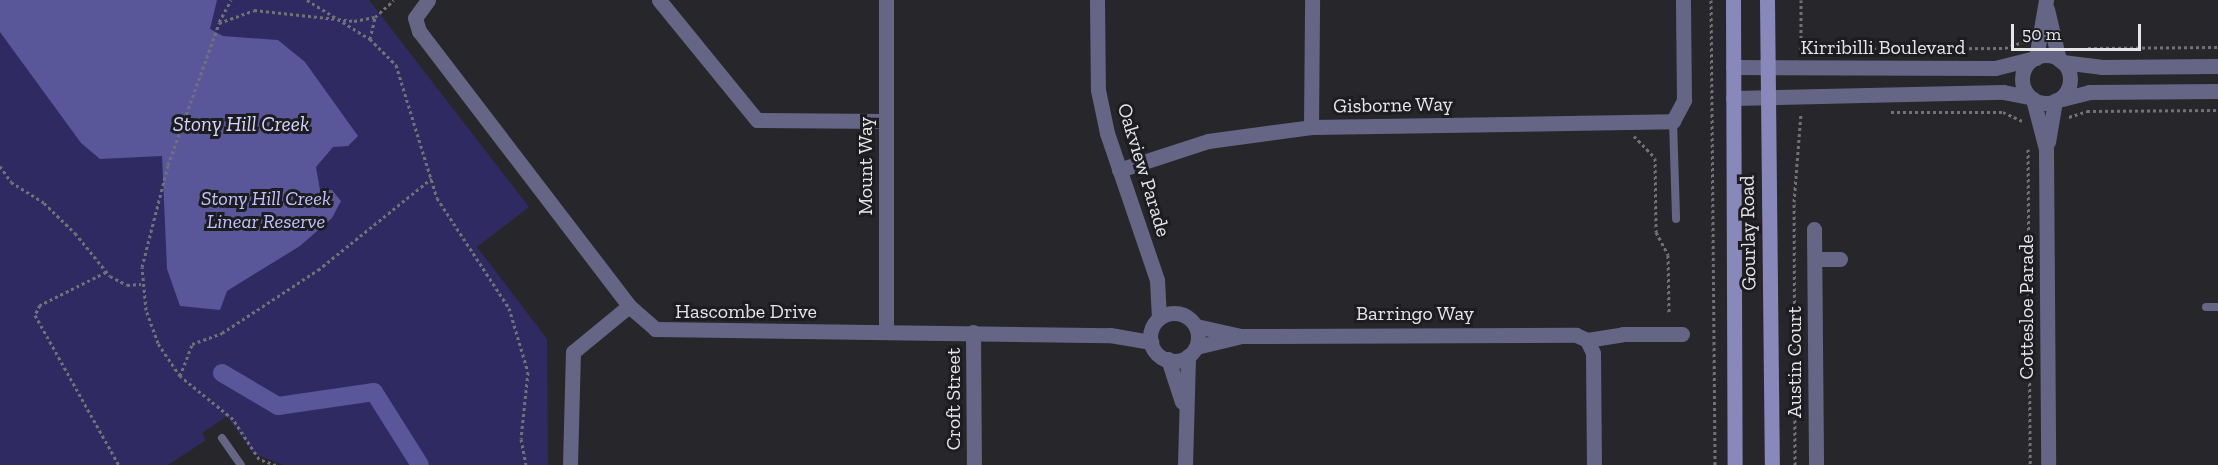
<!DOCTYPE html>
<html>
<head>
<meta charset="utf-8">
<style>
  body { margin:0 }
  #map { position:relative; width:2218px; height:465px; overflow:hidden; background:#27272b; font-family:"Zilla Slab",serif }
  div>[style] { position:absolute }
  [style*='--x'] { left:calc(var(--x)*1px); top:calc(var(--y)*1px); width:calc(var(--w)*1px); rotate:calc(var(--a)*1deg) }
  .green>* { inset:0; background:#2f2a61 }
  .water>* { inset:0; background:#59569a }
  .canal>* { height:18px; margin:-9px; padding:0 9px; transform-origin:9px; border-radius:9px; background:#59569a }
  .path>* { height:3px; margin-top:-1.5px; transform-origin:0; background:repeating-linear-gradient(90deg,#727276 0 3px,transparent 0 6px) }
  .service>* { height:8px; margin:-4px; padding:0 4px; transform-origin:4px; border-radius:4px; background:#656685 }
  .minor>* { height:15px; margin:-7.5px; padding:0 7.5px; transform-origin:7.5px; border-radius:7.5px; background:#656685 }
  .minor>.ring { margin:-7.5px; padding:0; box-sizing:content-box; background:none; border:15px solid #656685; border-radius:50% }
  .secondary>* { height:15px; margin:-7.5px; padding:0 7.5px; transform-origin:7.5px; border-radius:7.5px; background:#8889ba }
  span { translate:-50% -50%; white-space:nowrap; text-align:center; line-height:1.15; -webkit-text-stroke:6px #1d1d21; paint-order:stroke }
  .street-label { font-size:20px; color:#e6e6e9 }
  .park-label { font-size:20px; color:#c2c3fe; font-style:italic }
  .water-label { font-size:21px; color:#d4d6fd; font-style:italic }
  .scale { position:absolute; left:2011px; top:24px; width:130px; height:27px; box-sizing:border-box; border:3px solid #e6e6e9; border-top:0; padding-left:8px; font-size:18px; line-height:21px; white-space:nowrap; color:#e6e6e9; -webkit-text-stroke:4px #1d1d21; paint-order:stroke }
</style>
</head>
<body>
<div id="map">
  <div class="green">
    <i style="clip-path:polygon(0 0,369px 0,529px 207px,477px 247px,547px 339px,548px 465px,283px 465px,253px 453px,227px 416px,202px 433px,206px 440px,168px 465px,0 465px)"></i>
  </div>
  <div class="water">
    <i style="clip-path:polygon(0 0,217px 0,210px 29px,223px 36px,278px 40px,305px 62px,358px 136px,348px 146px,333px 147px,316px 167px,320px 190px,332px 190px,341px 201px,332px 218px,300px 246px,227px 291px,220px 310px,180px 306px,167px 269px,162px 156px,100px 159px,81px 143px,0 32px)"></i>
  </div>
  <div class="canal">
    <i style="--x:222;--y:373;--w:65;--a:30.5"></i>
    <i style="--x:278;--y:406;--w:97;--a:-8.3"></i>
    <i style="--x:374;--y:392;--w:86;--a:57.8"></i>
  </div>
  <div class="path">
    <i style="--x:307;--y:0;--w:74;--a:31.8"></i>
    <i style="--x:370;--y:39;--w:37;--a:45"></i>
    <i style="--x:396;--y:65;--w:139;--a:72.9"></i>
    <i style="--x:437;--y:198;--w:131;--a:56.8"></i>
    <i style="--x:509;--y:308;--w:67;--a:73.5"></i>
    <i style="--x:528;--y:372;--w:67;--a:96"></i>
    <i style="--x:521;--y:439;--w:26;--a:79"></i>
    <i style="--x:1711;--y:0;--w:465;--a:89.5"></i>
    <i style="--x:1801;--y:0;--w:52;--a:90"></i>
    <i style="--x:219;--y:22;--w:25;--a:-61"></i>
    <i style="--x:370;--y:39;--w:23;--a:-77"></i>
    <i style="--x:375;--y:17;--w:25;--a:-42"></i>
    <i style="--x:2088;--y:48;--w:130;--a:-0.4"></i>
    <i style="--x:1801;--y:49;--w:204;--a:-0.3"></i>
    <i style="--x:2005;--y:48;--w:18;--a:-19"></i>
    <i style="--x:1891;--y:112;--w:112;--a:0"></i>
    <i style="--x:2003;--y:112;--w:21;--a:25"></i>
    <i style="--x:2069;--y:117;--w:19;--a:-18"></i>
    <i style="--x:2087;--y:111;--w:131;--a:-0.4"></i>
    <i style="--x:1634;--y:136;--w:30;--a:46"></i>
    <i style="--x:1655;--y:158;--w:74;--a:89.2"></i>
    <i style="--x:1656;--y:232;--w:26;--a:62"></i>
    <i style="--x:1668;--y:255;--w:59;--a:89"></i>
    <i style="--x:2028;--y:149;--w:316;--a:89.6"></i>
    <i style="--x:0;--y:166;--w:19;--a:55"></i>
    <i style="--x:11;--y:182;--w:39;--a:32"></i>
    <i style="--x:44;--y:203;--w:43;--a:44.1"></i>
    <i style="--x:75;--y:233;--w:55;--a:50.9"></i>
    <i style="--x:110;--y:276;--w:19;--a:28"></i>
    <i style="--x:127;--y:285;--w:14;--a:-4"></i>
    <i style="--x:106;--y:272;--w:74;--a:153.4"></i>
    <i style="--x:40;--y:305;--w:11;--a:117"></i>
    <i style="--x:35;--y:315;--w:172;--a:60.8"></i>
    <i style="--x:180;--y:376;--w:40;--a:-124"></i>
    <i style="--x:158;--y:343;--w:35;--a:-110"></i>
    <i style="--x:146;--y:310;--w:43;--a:-95.3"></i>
    <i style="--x:142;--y:267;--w:105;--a:-75.7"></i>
    <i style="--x:168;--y:165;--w:151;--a:-70.2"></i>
    <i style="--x:219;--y:23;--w:37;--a:-20"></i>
    <i style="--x:254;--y:10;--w:101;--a:6.3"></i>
    <i style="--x:354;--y:21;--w:21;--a:-11"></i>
    <i style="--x:276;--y:465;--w:18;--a:-161"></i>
    <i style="--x:259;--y:459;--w:48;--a:-123"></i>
    <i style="--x:233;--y:419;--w:68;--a:-140.9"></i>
    <i style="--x:180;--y:376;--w:34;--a:-69"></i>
    <i style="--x:192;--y:344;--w:32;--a:-20"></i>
    <i style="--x:222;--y:333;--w:115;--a:-33.3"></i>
    <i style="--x:318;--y:270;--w:146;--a:-38.9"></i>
    <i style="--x:1795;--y:465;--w:263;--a:-90.2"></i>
    <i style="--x:1794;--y:202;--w:89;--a:-85.5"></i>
  </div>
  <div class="service">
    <i style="--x:1673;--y:121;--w:98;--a:88.2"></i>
    <i style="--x:2206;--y:307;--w:12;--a:0"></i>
    <i style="--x:222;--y:438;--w:33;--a:55"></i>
  </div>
  <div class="minor">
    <i style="--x:428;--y:0;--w:22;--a:126"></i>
    <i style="--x:415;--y:18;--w:14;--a:73"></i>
    <i style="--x:419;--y:31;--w:346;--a:52.6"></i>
    <i style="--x:629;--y:306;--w:35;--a:41"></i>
    <i style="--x:655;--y:329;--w:455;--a:0.8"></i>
    <i style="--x:1110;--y:335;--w:42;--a:9.7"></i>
    <i style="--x:659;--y:0;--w:155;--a:50.8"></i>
    <i style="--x:757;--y:120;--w:129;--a:0.4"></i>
    <i style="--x:886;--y:0;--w:331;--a:90"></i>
    <i style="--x:1097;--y:0;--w:90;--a:89.4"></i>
    <i style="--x:1098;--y:90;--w:44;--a:78.2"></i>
    <i style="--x:1107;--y:133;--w:155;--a:71.2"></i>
    <i style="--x:1157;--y:280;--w:38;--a:87"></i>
    <i style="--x:2047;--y:9;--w:52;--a:76.8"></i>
    <i class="ring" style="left:2022px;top:55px;width:33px;height:33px"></i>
    <i style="--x:2036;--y:58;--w:59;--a:-80.2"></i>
    <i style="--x:2062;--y:62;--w:39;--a:7"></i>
    <i style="--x:2101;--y:67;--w:117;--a:-0.5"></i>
    <i style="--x:1733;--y:67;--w:262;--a:0.2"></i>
    <i style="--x:1995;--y:68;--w:38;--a:-14"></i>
    <i style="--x:1733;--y:98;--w:270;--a:-1.3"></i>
    <i style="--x:2003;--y:92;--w:26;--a:11"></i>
    <i style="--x:2033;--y:99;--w:52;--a:75.4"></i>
    <i style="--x:2046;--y:149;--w:316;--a:89.6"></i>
    <i style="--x:2058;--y:100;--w:32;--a:-14"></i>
    <i style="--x:2089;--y:92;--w:129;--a:-0.4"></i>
    <i style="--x:1311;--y:127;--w:127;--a:-89.5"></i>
    <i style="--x:2048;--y:142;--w:42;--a:-80.3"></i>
    <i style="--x:1119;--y:170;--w:94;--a:-18"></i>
    <i style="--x:1208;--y:141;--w:104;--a:-7.7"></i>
    <i style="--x:1311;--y:127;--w:362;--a:-0.9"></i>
    <i style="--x:1673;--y:121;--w:24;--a:-62"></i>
    <i style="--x:1684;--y:100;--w:100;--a:-90.6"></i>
    <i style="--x:1814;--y:229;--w:236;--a:89.5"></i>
    <i style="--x:1815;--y:259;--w:25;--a:0"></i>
    <i class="ring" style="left:1150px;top:313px;width:33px;height:33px"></i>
    <i style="--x:1196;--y:326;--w:46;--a:12.5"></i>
    <i style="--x:1241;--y:336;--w:335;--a:-0.2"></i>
    <i style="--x:1576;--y:335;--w:12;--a:24"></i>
    <i style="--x:1587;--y:340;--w:14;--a:65"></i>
    <i style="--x:1593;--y:353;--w:112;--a:89.5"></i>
    <i style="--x:973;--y:332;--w:133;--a:89.6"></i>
    <i style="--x:1587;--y:340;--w:36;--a:-9"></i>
    <i style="--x:1623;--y:334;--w:59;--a:0"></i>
    <i style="--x:1196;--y:347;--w:43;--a:-13.4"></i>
    <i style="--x:1168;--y:359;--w:45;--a:72"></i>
    <i style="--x:570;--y:465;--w:113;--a:-88.5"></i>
    <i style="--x:573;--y:352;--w:72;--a:-39.4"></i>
    <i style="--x:1185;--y:465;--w:109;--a:-88.4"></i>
  </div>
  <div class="secondary">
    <i style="--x:1733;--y:0;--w:465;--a:89.8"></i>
    <i style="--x:1767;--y:0;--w:465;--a:89.4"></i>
  </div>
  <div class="street-label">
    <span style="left:1883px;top:47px">Kirribilli Boulevard</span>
    <span style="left:1393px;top:105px;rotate:-1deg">Gisborne Way</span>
    <span style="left:865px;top:166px;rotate:-90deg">Mount Way</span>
    <span style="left:1144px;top:170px;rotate:73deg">Oakview Parade</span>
    <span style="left:1748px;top:233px;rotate:-91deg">Gourlay Road</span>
    <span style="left:2026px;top:307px;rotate:-90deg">Cottesloe Parade</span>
    <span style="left:746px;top:311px">Hascombe Drive</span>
    <span style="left:1415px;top:313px">Barringo Way</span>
    <span style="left:1794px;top:362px;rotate:-90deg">Austin Court</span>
    <span style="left:953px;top:399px;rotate:-90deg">Croft Street</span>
  </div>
  <div class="park-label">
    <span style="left:266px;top:210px">Stony Hill Creek<br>Linear Reserve</span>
  </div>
  <div class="water-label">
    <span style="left:241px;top:124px">Stony Hill Creek</span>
  </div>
  <div class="scale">50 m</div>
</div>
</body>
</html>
